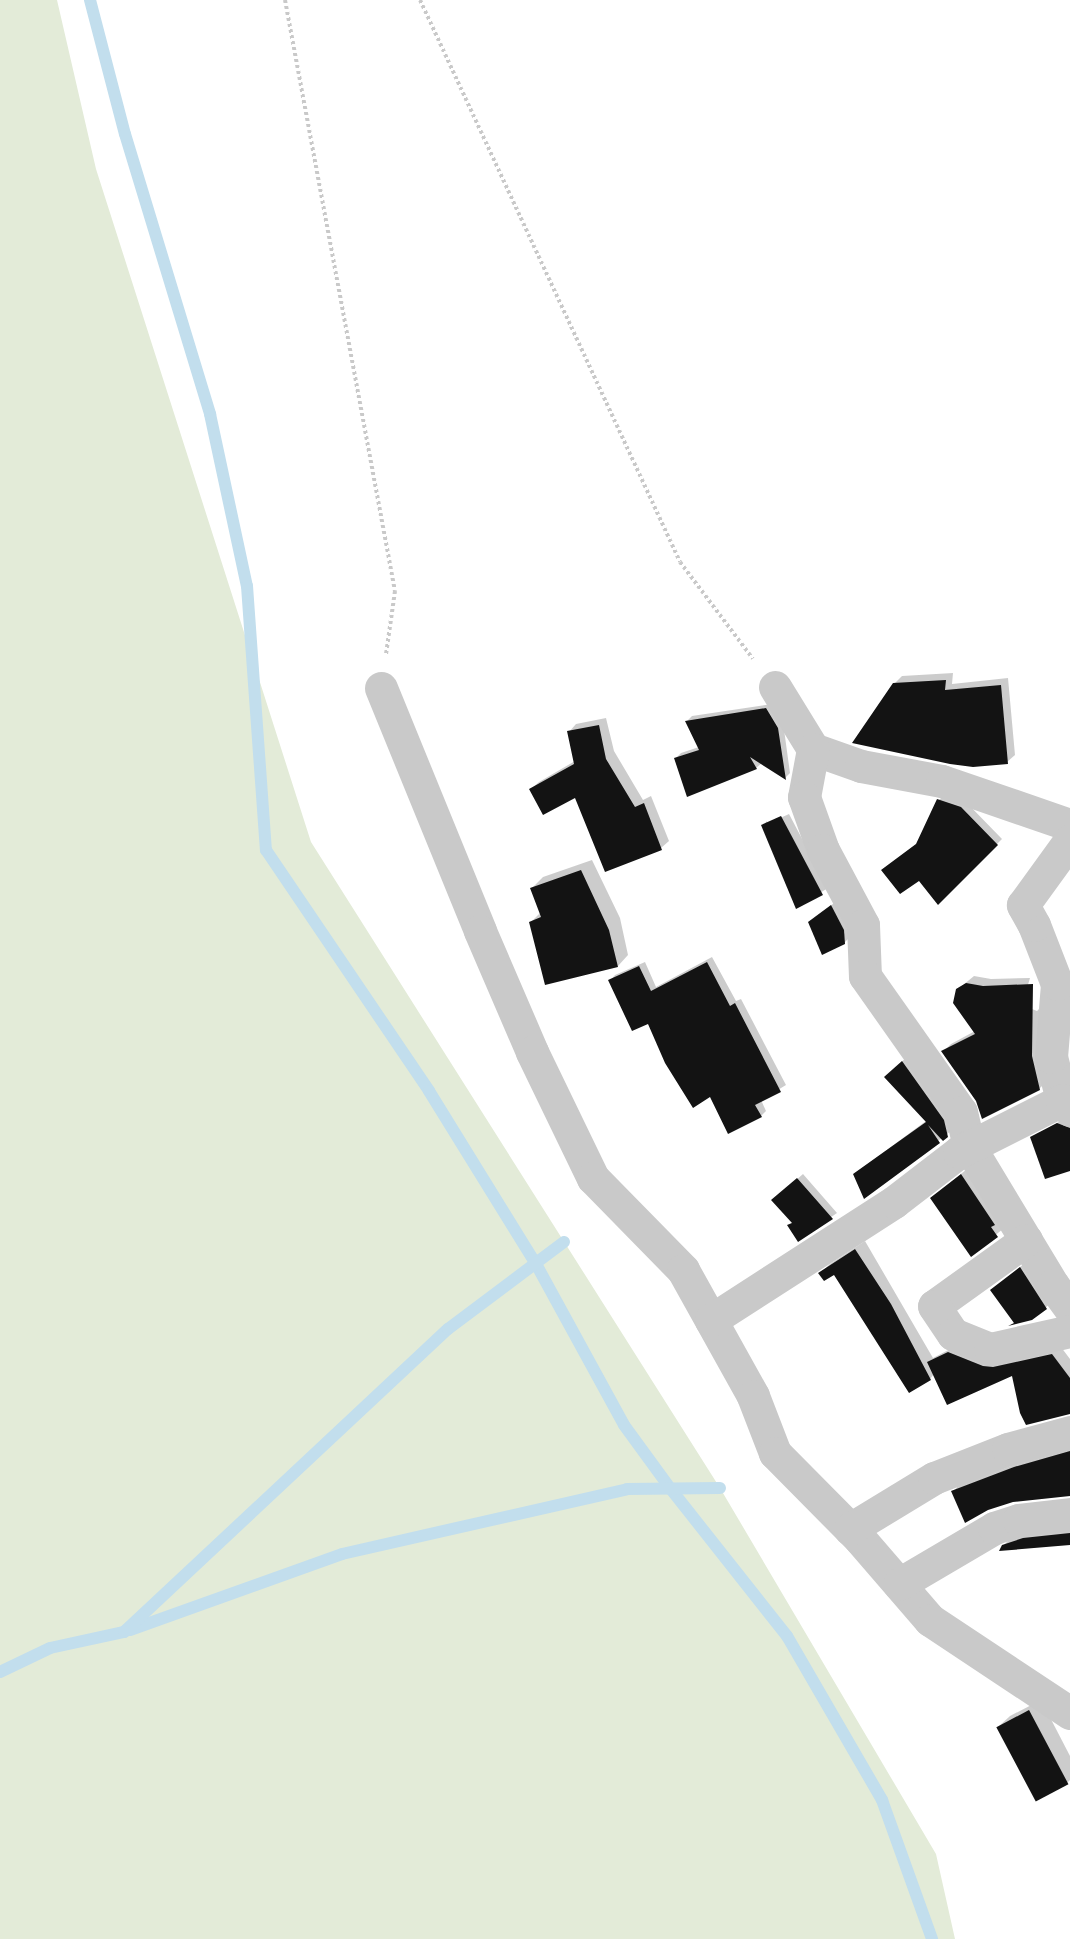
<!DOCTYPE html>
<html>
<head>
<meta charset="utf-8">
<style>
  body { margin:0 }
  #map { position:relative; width:1070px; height:1939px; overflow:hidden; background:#fff; font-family:Commissioner,sans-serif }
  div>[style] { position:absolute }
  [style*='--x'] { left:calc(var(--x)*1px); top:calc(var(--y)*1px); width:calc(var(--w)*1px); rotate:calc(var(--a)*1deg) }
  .green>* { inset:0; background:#e3ebd8 }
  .shadow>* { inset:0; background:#0003 }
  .stream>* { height:12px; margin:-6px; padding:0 6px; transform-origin:6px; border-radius:6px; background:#c2deed }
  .building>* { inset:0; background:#131313; transform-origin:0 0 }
  .path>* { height:4px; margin-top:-2px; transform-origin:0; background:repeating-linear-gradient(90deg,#c9c9c9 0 3px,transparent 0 6px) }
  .minor>* { height:33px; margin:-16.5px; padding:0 16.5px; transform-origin:16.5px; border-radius:16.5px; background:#c9c9c9 }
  span { translate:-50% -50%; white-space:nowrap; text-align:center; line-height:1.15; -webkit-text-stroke:6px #fff; paint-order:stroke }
</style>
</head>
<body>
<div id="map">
  <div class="green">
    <i style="clip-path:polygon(0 0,57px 0,96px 169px,311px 842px,720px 1488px,936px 1854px,955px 1939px,0 1939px)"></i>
  </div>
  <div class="shadow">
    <i style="clip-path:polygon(953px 673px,952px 684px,1008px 678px,1015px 755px,1007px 762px,894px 684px,902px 676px)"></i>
    <i style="clip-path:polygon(772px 704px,783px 722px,790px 773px,785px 778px,762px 763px,756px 768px,675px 759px,681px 753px,699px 747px,687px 721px,692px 716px)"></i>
    <i style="clip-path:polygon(606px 718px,614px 751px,643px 800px,651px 796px,669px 841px,661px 848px,576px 796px,531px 789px,539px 782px,575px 761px,569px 732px,576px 724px)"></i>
    <i style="clip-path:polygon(944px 795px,966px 802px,1002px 839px,938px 903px,919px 879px,883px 870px,919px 842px,939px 800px)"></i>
    <i style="clip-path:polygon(789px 814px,828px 888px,797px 907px,763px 826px,767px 821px,767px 824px)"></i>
    <i style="clip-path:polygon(592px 860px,620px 918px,628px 955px,618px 966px,531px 922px,541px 912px,532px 888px,543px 877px)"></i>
    <i style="clip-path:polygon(837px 901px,850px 937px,844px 943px,815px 917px)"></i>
    <i style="clip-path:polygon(712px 957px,736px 1001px,741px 999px,786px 1085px,761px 1100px,766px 1111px,761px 1116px,710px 1094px,610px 981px,615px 975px,645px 962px,656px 987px)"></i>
    <i style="clip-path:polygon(974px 976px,991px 979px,1030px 978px,1022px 1005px,1037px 1011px,1043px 1005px,1047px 1081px,1039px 1089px,978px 1101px,943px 1052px,951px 1044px,975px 1031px,957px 990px)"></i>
    <i style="clip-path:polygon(910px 1054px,955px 1128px,864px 1197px,854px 1174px,926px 1121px,894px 1069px)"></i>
    <i style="clip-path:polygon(1064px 1119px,1070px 1123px,1070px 1169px,1032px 1137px)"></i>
    <i style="clip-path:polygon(973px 1164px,1009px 1224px,971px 1255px,932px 1198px)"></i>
    <i style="clip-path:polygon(803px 1174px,837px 1213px,798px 1240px,789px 1225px,793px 1222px,779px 1195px)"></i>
    <i style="clip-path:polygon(865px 1241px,933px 1358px,958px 1345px,1061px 1347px,1070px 1359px,1070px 1412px,1013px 1374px,934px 1374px,930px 1379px,834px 1273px,820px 1273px,830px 1264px)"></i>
    <i style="clip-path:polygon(1032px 1257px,1058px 1297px,1032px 1319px,1013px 1323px,1015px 1321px,992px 1291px)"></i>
    <i style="clip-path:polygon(1070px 1448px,1070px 1495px,953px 1492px,958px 1486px,1021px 1462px)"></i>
    <i style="clip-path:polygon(1070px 1523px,1070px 1544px,1003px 1546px,1015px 1534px)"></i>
    <i style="clip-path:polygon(1041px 1700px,1070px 1756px,1070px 1780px,1067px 1783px,998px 1727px,1010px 1716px)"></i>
  </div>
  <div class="stream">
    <i style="--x:90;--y:0;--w:138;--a:75.4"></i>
    <i style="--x:125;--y:134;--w:293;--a:73.1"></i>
    <i style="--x:210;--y:414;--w:176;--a:77.9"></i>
    <i style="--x:247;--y:586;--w:265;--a:85.9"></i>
    <i style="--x:266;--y:850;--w:291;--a:55.9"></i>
    <i style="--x:429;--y:1091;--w:203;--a:58.3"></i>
    <i style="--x:536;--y:1264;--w:183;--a:61.3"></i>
    <i style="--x:624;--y:1425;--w:78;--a:53.9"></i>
    <i style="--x:670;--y:1488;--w:189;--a:51.7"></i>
    <i style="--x:787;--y:1636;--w:190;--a:59.9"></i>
    <i style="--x:882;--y:1800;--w:148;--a:70.2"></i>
    <i style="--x:130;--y:1630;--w:225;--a:-19.7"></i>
    <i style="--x:342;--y:1554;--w:292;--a:-12.8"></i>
    <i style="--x:627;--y:1489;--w:93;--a:-0.6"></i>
    <i style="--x:0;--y:1672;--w:55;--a:-25.6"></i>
    <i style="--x:50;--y:1648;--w:76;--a:-12.2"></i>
    <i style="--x:124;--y:1632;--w:444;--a:-43.1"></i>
    <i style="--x:448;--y:1329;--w:145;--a:-36.9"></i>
  </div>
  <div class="building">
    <i style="clip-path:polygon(946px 680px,945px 690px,1001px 685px,1008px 764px,973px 767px,950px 764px,852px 743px,893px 683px)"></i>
    <i style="clip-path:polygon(766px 708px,778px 728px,786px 780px,750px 757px,757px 769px,687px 797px,674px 758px,699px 750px,685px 721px)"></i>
    <i style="clip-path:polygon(599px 725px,606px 759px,635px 807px,644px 803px,662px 850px,605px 872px,575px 798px,543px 815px,529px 789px,574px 764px,567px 731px)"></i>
    <i style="clip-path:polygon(937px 799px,961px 807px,998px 845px,938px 905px,919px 881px,900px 894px,881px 870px,916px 844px)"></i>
    <i style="clip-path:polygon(781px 816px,823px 895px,796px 909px,761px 825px)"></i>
    <i style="clip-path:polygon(581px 870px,609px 930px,618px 967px,545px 985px,529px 922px,541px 917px,530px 888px)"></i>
    <i style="clip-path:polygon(831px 905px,844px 930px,845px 944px,822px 955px,808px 922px)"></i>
    <i style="clip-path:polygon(707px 962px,730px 1006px,735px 1003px,781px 1092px,755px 1105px,762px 1117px,728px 1134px,710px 1097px,693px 1108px,665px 1063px,648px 1024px,632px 1031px,608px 980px,639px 966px,651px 991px)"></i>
    <i style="clip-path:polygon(966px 983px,983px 986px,1033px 984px,1032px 1056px,1040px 1090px,982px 1119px,976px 1101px,941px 1051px,975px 1034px,953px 1003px,956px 989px)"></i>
    <i style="clip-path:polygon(902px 1061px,944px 1120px,948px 1137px,943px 1141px,928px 1125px,940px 1143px,864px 1199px,853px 1174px,926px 1122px,884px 1077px)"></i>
    <i style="clip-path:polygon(1057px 1123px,1070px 1128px,1070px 1171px,1045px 1179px,1030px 1137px)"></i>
    <i style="clip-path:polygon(961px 1174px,995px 1225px,991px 1227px,998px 1237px,971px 1257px,930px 1198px)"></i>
    <i style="clip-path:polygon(797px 1178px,833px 1219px,798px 1242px,787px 1225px,792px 1223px,771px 1200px)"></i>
    <i style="clip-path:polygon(855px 1249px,891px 1304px,931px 1380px,909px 1393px,834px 1275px,824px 1281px,818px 1273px)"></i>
    <i style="clip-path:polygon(1020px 1267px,1047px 1309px,1032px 1320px,1008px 1326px,1014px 1323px,990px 1290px)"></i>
    <i style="clip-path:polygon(948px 1352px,983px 1366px,993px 1367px,1052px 1354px,1070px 1378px,1070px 1414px,1026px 1425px,1020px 1413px,1012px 1376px,947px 1405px,927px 1362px)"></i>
    <i style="clip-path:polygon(1070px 1451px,1070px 1496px,1013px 1502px,988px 1510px,965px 1523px,951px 1491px,1014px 1467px)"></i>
    <i style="clip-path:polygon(1070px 1533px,1070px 1545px,999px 1551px,1002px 1545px,1023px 1538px)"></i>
    <i style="left:1029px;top:1710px;width:84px;height:37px;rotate:62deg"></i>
  </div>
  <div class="path">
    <i style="--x:285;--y:0;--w:601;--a:79.46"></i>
    <i style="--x:395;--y:591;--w:64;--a:98.1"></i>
    <i style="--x:420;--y:0;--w:619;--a:65.17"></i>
    <i style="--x:680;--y:562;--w:121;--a:53"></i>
  </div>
  <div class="minor">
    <i style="--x:775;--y:687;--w:73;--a:58.5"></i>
    <i style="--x:813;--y:749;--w:51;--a:19.5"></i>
    <i style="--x:861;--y:766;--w:82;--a:10.5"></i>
    <i style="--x:942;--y:781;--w:135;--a:19"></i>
    <i style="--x:381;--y:688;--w:262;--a:67.8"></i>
    <i style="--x:480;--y:931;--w:132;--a:66.7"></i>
    <i style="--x:532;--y:1052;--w:140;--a:64.2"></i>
    <i style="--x:593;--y:1178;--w:129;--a:45.6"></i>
    <i style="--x:683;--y:1270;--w:144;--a:60.9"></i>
    <i style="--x:753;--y:1396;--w:61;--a:68.9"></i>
    <i style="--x:775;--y:1453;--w:121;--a:45.3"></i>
    <i style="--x:860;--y:1539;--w:107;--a:49.2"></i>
    <i style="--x:930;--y:1620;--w:168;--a:33.6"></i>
    <i style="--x:813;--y:749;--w:49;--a:100.6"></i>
    <i style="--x:804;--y:797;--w:56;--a:70.3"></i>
    <i style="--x:823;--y:850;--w:85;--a:61.9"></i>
    <i style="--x:863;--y:925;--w:51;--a:87.8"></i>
    <i style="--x:865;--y:976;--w:166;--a:54.8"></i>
    <i style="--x:961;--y:1112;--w:35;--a:77"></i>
    <i style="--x:969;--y:1146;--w:162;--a:58.9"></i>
    <i style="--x:1053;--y:1285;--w:29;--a:54"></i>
    <i style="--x:1062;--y:1100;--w:44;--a:-104.3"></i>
    <i style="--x:1051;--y:1057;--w:73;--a:-85.3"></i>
    <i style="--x:1057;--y:984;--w:63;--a:-111.3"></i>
    <i style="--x:1034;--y:925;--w:23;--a:-119"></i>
    <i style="--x:1023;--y:905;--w:80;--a:-54.1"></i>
    <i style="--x:1026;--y:1240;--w:113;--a:144.3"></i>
    <i style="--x:934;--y:1306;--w:34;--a:56"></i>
    <i style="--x:953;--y:1334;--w:40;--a:22"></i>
    <i style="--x:990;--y:1349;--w:82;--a:-12.7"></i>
    <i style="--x:711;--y:1320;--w:218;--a:-32.8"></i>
    <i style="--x:894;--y:1202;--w:82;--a:-37.6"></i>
    <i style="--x:959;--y:1152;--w:115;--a:-26.8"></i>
    <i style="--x:1062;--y:1100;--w:13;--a:51"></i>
    <i style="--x:850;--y:1529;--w:98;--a:-31.3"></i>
    <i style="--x:934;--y:1478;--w:79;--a:-21.4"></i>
    <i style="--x:1008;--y:1449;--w:64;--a:-15.3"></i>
    <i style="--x:899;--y:1584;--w:110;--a:-30.5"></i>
    <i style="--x:994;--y:1528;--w:26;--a:-18"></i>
    <i style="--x:1019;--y:1520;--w:51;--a:-6.7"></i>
  </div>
</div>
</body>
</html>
